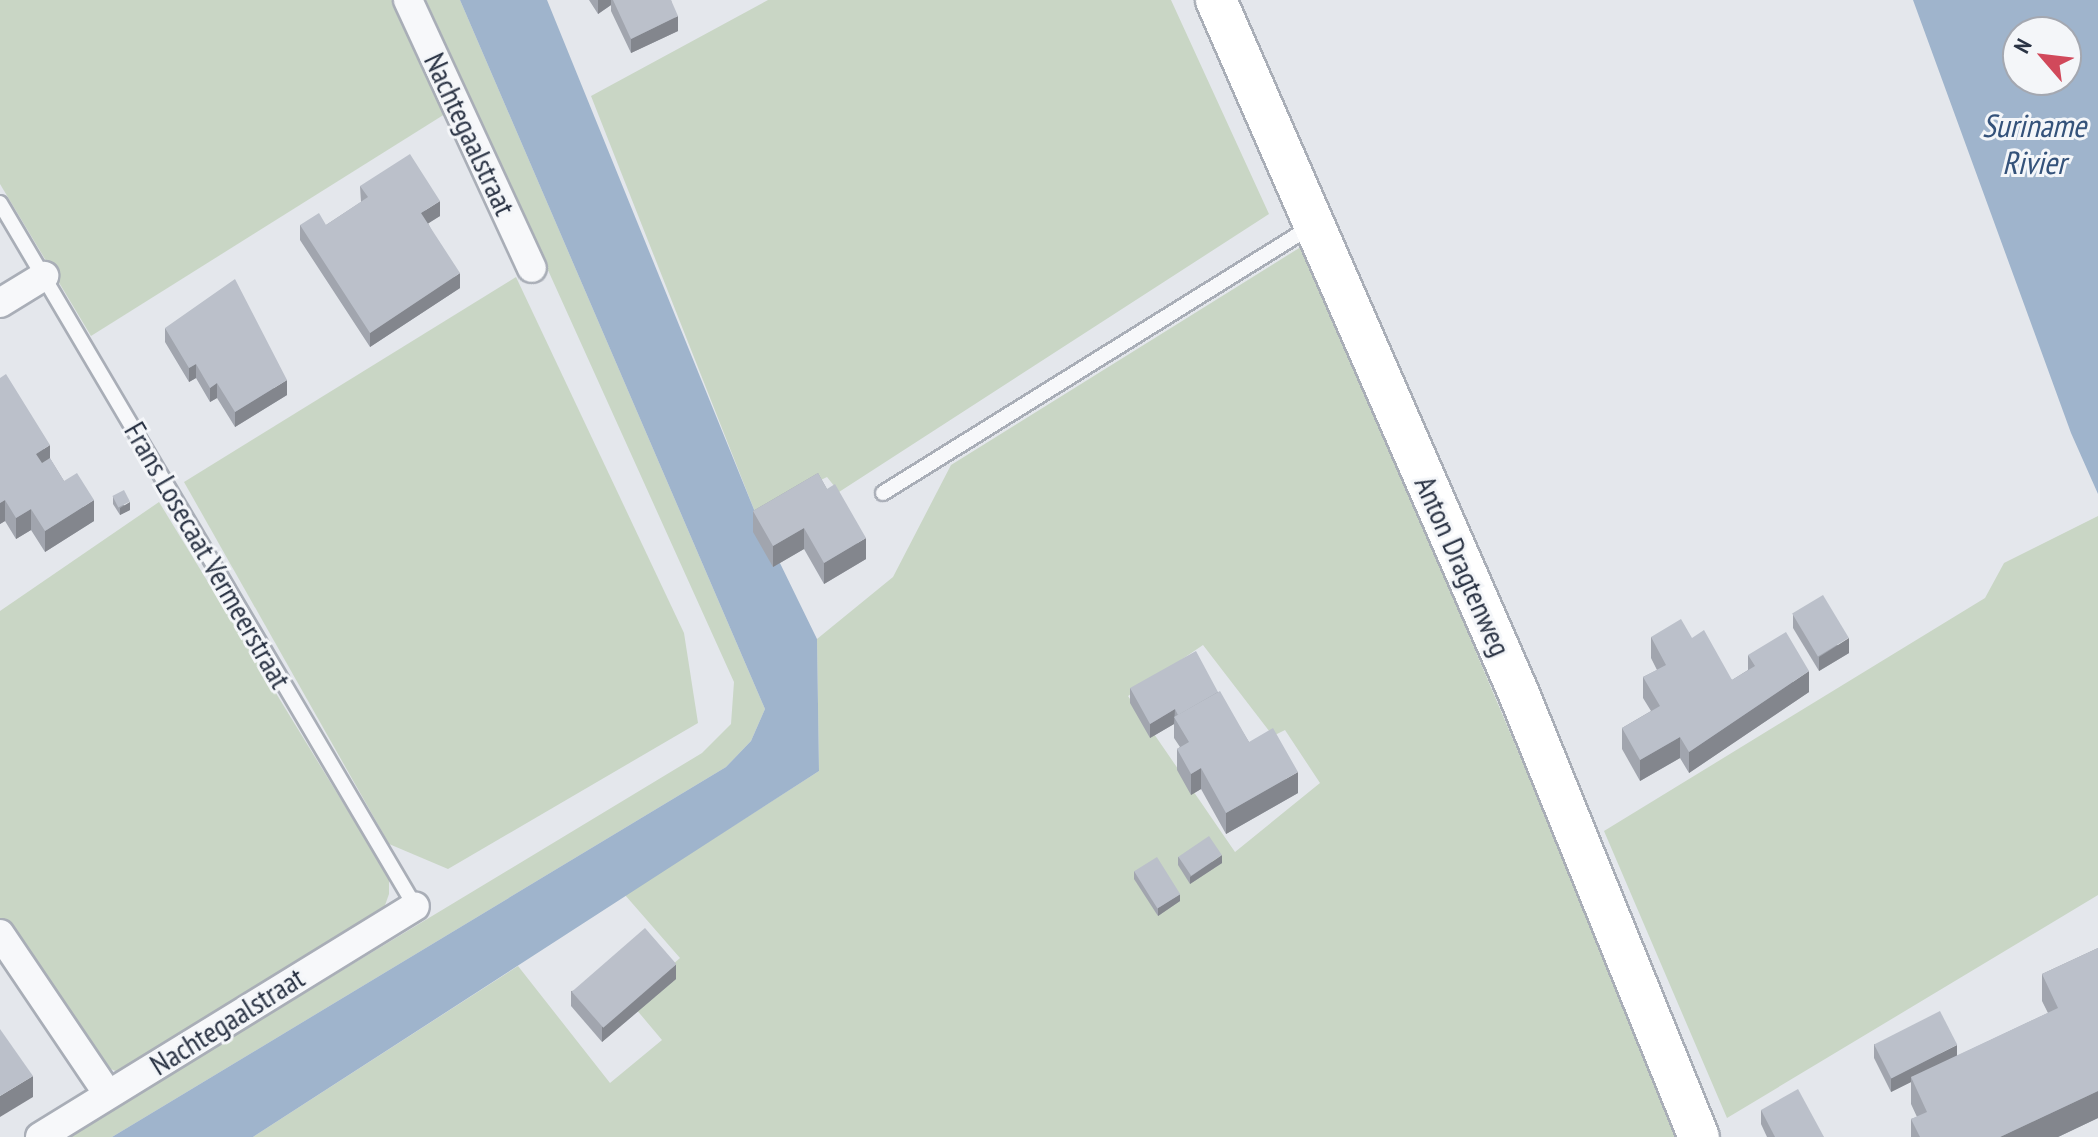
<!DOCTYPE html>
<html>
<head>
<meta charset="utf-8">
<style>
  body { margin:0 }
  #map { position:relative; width:2098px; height:1137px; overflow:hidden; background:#e4e7ec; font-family:"PT Sans Narrow",sans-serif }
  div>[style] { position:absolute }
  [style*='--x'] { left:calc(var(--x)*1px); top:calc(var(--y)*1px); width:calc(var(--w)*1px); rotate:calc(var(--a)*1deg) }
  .green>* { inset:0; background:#c9d6c5 }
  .water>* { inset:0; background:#9fb4cc }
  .roads { filter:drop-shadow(2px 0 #a9aeb7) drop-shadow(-2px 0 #a9aeb7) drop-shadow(0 2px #a9aeb7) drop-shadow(0 -2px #a9aeb7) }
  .lane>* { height:14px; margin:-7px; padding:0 7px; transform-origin:7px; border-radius:7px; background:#f7f8fa }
  .street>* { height:28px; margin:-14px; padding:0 14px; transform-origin:14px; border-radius:14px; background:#f7f8fa }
  .secondary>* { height:40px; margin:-20px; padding:0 20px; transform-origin:20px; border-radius:20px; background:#fff }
  .wall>* { inset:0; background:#a1a5ae }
  .shaded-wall>* { inset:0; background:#83868d }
  .building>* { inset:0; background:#bbc0ca; transform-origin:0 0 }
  span { translate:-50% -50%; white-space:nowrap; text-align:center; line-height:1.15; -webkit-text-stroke:6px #f4f6f9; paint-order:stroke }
  .street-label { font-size:30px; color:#2b3445 }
  .water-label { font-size:32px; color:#34527a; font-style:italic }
  .north { position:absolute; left:2002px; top:16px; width:80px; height:80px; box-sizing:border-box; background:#f4f6f9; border:2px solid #a4a8b1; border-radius:50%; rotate:298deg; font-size:22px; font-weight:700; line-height:32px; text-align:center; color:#2b3445 }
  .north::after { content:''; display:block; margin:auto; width:28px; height:36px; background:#d1495b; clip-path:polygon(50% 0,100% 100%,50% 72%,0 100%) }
</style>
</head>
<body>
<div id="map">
  <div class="green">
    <i style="clip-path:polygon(0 0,394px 0,445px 114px,91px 336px,0 184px)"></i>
    <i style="clip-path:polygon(426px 0,460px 0,765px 709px,751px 741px,726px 767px,112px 1137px,66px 1137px,702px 753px,731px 724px,734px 682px)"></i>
    <i style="clip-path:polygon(768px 0,1171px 0,1269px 214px,839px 492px,827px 477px,755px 512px,591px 96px)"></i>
    <i style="clip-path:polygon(evenodd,1304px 245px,1681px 1137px,253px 1137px,518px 966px,610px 1083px,662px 1040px,630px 1002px,680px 958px,625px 895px,819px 771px,817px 639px,893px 577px,951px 465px,1304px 245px,1203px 645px,1273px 736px,1285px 730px,1320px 783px,1235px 852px,1128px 696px,1203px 645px)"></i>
    <i style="clip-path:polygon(516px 277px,684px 633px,698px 723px,448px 869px,389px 844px,184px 482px)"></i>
    <i style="clip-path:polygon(159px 502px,389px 878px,389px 894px,383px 911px,120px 1073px,104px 1066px,0 920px,0 611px)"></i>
    <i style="clip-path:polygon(2098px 516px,2098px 895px,1727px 1118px,1604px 831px,1985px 598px,2004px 563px)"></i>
  </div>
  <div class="water">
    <i style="clip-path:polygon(460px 0,547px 0,755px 512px,817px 639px,819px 771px,253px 1137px,112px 1137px,726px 767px,751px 741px,765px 709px)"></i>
    <i style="clip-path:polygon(evenodd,1913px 0,2098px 0,2098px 494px,2071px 433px,1913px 0,2066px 32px,2066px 80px,2018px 80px,2018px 32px,2066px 32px)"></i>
  </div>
  <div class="roads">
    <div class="lane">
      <i style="--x:0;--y:203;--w:816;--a:59.45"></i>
      <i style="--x:883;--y:493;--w:505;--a:-31.9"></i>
    </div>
    <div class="street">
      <i style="--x:408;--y:0;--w:295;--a:65.2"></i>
      <i style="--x:0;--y:303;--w:52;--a:-31.5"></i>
      <i style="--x:0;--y:934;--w:193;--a:56"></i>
      <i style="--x:40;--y:1137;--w:440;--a:-31.6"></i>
    </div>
    <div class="secondary">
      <i style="--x:1216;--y:0;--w:757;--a:66.41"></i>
      <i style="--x:1519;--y:694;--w:478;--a:67.9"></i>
    </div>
  </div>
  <div class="wall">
    <i style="clip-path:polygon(589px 0,671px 0,678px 31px,631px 53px,611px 11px,611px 5px,598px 14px)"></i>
    <i style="clip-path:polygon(360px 186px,440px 216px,428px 223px,460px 288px,370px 347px,300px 240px,300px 225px,326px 225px,361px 202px)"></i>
    <i style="clip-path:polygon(165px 328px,287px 395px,235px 427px,217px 398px,210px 402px,196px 378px,189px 382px,165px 342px)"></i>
    <i style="clip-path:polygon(0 378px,64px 481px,94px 521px,45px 552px,31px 530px,16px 539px,5px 521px,0 524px)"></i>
    <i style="clip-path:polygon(818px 473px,866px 559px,824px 584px,804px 549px,773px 567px,753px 532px,753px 511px)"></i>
    <i style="clip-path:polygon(113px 496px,130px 510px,120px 515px,113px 504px)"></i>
    <i style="clip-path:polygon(1793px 614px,1849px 653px,1819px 671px,1793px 628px)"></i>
    <i style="clip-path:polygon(1651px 637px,1692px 638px,1732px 680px,1748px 670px,1748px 655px,1809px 692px,1689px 773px,1680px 758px,1640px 781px,1622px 749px,1622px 728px,1651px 711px,1643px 698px,1643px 677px,1657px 670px,1651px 658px)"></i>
    <i style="clip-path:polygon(1130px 688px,1218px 692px,1249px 742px,1298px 793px,1226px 834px,1201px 789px,1191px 795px,1177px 770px,1177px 749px,1180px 747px,1174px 738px,1174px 724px,1150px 738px,1130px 703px)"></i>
    <i style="clip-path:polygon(1178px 857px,1222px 863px,1190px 884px,1178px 865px)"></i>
    <i style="clip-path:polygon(1134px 871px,1180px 901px,1158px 916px,1134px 879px)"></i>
    <i style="clip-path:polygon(2098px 948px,2098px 1118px,2058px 1137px,1911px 1137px,1911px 1119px,1917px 1117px,1911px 1104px,1911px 1082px,1891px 1092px,1874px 1058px,1874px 1044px,1957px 1056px,2048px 1013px,2042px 1001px,2042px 974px)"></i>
    <i style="clip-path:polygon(676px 979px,602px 1042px,571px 1006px,571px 991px)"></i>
    <i style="clip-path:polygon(1761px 1110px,1824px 1137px,1767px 1137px,1761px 1124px)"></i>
  </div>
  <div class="shaded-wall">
    <i style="clip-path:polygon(598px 0,611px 0,611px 5px,598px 14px)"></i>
    <i style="clip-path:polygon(678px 16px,678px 31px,631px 53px,631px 39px)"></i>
    <i style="clip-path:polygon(440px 201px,440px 216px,421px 228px,421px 213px)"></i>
    <i style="clip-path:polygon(460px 273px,460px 288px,370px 347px,370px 333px)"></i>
    <i style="clip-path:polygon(196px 364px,196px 378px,189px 382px,189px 368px)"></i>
    <i style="clip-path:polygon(287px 380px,287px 395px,235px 427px,235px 412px)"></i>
    <i style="clip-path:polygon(217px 383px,217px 398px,210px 402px,210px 388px)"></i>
    <i style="clip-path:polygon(50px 445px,50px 466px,36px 475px,36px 454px)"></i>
    <i style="clip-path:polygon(5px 500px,5px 521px,0 524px,0 503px)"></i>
    <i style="clip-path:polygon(94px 500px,94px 521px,45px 552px,45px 531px)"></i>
    <i style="clip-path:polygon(130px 502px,130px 510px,120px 515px,120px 508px)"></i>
    <i style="clip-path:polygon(31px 509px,31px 530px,16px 539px,16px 518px)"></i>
    <i style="clip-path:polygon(804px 528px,804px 549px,773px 567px,773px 546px)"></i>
    <i style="clip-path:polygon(866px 538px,866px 559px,824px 584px,824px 563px)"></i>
    <i style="clip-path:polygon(1849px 638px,1849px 653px,1819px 671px,1819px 657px)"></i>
    <i style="clip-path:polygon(1809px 671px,1809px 692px,1689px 773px,1689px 752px)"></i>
    <i style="clip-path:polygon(1175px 709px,1174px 724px,1150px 738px,1150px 724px)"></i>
    <i style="clip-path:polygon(1680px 737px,1680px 758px,1640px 781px,1640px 760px)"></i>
    <i style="clip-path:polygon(1201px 768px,1201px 789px,1191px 795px,1191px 774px)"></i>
    <i style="clip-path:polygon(1298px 772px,1298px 793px,1226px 834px,1226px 813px)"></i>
    <i style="clip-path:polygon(1222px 855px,1222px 863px,1190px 884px,1190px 877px)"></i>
    <i style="clip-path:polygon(1180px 894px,1180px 901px,1158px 916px,1158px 908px)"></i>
    <i style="clip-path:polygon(676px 964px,676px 979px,602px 1042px,602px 1027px)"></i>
    <i style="clip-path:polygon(1957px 1045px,1957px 1060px,1911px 1077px,1911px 1082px,1891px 1092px,1891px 1078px)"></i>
    <i style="clip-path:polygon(33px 1076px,33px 1097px,0 1117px,0 1096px)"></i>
    <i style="clip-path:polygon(2098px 1091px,2098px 1118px,2058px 1137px,2000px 1137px)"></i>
  </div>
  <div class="building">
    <i style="clip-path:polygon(613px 0,671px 0,678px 16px,631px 39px)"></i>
    <i style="clip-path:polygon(410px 154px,440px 201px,421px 213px,460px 273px,370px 333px,300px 225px,319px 213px,326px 225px,368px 197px,360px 186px)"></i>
    <i style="clip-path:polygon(235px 279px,287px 380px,235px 412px,217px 383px,210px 388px,196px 364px,189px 368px,165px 328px)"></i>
    <i style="clip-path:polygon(6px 374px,50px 445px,36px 454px,42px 463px,50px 458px,64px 481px,77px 473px,94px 500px,45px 531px,31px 509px,16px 518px,5px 500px,0 503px,0 378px)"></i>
    <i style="clip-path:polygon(818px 473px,827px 489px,835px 484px,866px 538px,824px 563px,804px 528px,773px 546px,753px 511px)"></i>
    <i style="left:124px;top:490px;width:13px;height:13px;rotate:63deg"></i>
    <i style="left:1823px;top:595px;width:50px;height:36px;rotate:59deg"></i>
    <i style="clip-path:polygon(1681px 619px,1692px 638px,1704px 630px,1732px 680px,1755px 666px,1748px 655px,1786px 632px,1809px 671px,1689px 752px,1680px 737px,1640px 760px,1622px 728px,1660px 706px,1643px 677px,1666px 665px,1651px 637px)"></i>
    <i style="clip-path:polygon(1196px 651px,1218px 692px,1178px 715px,1175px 709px,1150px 724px,1130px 688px)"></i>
    <i style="clip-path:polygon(1220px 691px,1249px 742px,1273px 728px,1298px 772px,1226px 813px,1201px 768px,1191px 774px,1177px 749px,1189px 742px,1174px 717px)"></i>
    <i style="left:1209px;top:836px;width:23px;height:37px;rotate:56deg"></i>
    <i style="left:1157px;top:857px;width:44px;height:27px;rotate:58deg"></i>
    <i style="left:645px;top:928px;width:48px;height:97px;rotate:49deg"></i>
    <i style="clip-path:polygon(2098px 948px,2098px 1091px,2000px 1137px,1920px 1137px,1911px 1119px,1927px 1112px,1911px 1077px,2058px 1008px,2042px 974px)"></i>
    <i style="left:1940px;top:1011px;width:38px;height:74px;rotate:63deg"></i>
    <i style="clip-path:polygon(0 1029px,33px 1076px,0 1096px)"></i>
    <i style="clip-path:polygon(1798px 1089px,1824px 1137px,1775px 1137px,1761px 1110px)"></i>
  </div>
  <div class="street-label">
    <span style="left:470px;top:134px;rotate:65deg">Nachtegaalstraat</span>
    <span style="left:208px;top:555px;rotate:60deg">Frans Losecaat Vermeerstraat</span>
    <span style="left:1463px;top:566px;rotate:66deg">Anton Dragtenweg</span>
    <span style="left:227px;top:1021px;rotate:-32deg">Nachtegaalstraat</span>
  </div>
  <div class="water-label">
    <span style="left:2034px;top:144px">Suriname<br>Rivier</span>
  </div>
  <div class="north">N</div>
</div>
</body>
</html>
